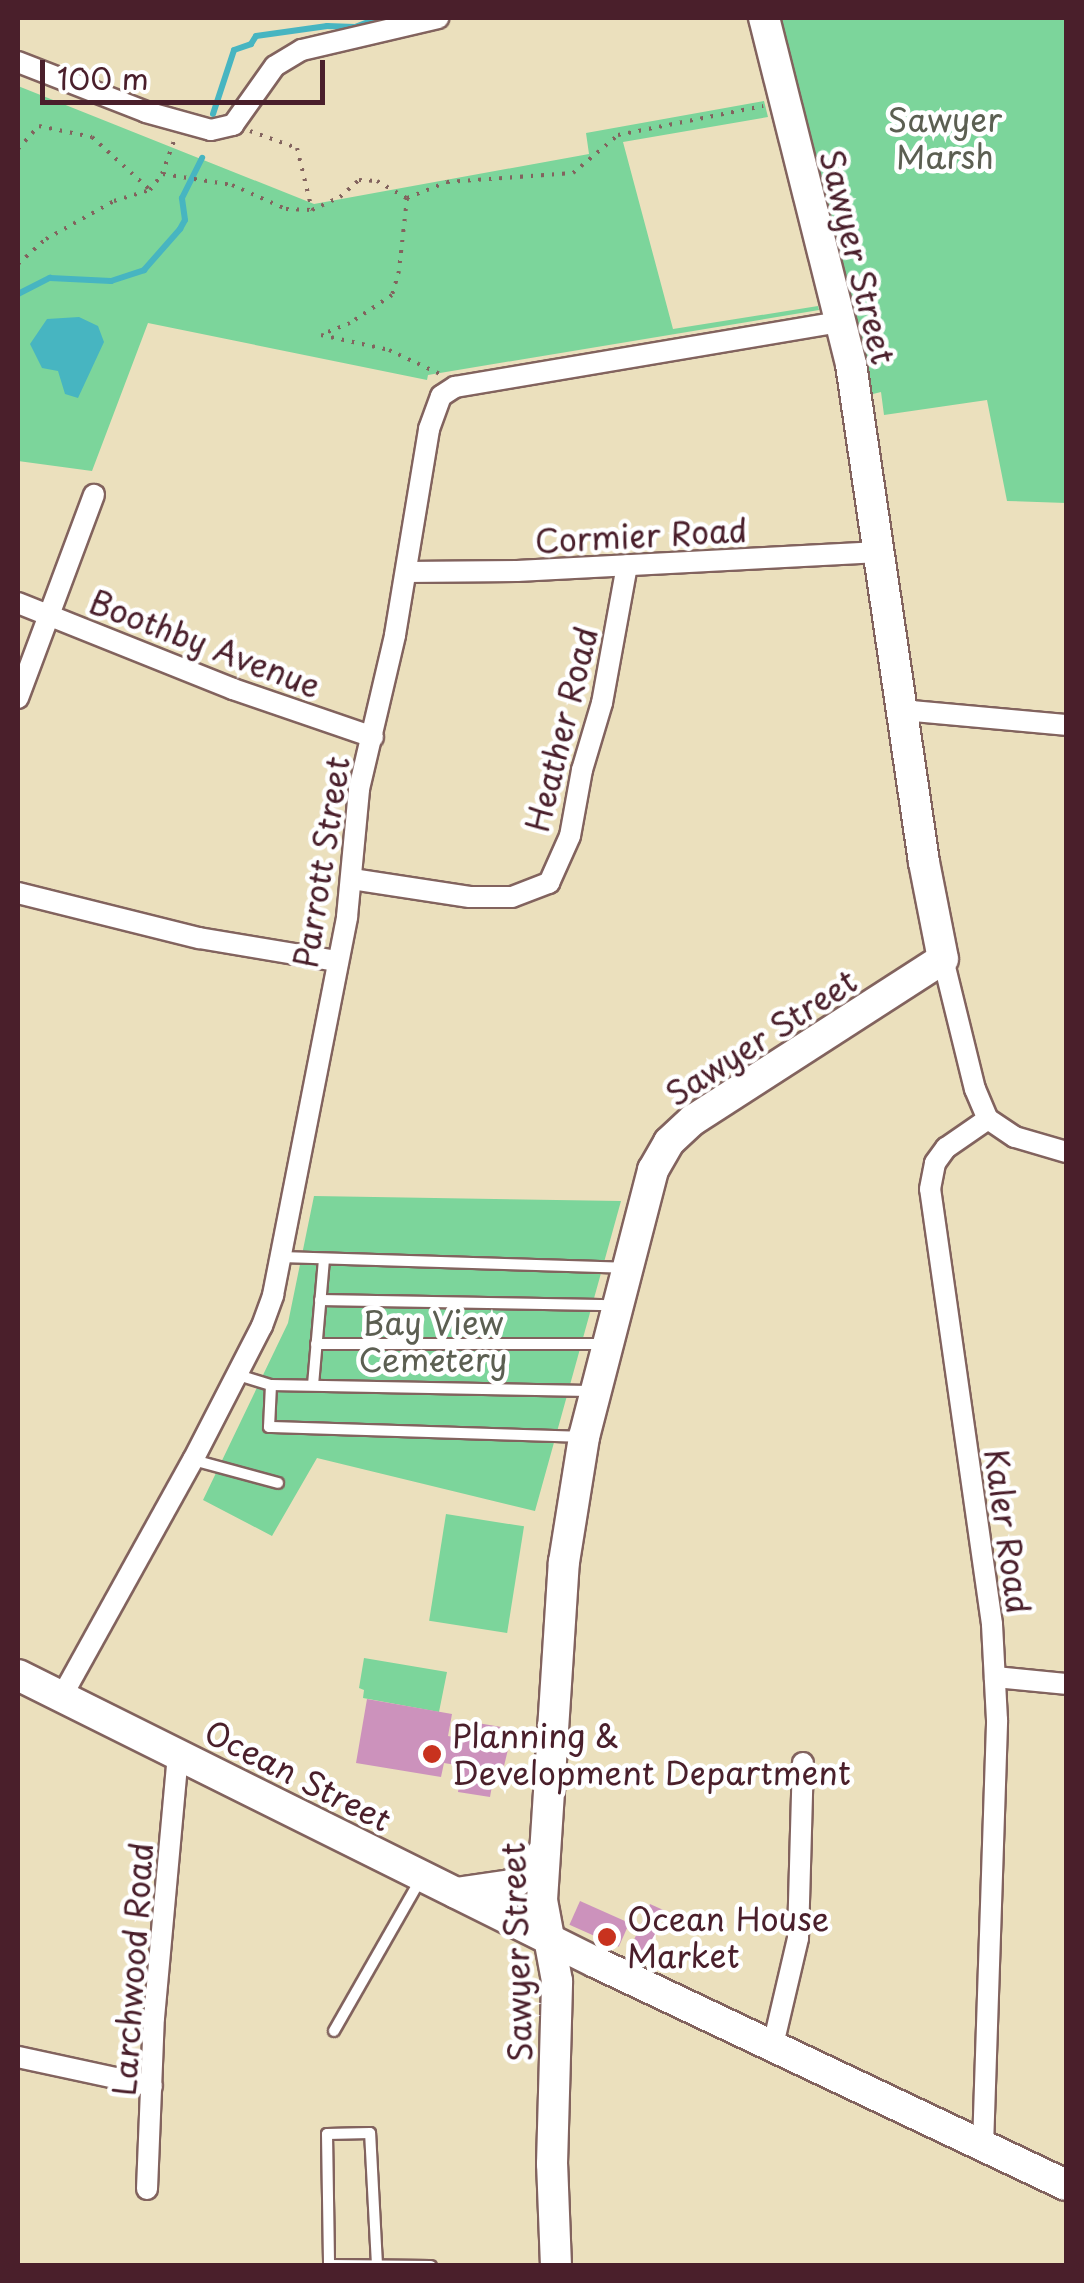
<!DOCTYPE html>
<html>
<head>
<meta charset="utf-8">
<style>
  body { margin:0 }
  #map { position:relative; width:1084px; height:2283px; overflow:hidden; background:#ebe0bd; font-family:"Playpen Sans",sans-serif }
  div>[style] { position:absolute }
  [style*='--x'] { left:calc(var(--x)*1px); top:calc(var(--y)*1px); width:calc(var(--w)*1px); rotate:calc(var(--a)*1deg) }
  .green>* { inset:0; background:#7cd59b; transform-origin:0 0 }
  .water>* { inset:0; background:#47b5c1 }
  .stream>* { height:6px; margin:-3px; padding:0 3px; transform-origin:3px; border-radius:3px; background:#47b5c1 }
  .building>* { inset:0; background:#cc92bc; transform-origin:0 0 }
  .path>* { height:4px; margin-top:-2px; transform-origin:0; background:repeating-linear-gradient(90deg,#82635e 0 2.5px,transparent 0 10.5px) }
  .roads { filter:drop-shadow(2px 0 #82635e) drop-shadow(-2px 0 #82635e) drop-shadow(0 2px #82635e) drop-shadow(0 -2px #82635e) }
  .lane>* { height:10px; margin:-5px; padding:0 5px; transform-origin:5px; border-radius:5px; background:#fff }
  .street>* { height:20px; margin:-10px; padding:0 10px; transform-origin:10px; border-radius:10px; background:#fff }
  .secondary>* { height:30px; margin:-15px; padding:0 15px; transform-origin:15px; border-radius:15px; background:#fff }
  .dots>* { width:28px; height:28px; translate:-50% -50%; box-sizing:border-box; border:5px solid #fff; border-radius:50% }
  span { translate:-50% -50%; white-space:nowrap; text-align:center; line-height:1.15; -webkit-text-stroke:9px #fff; paint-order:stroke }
  .park-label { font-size:32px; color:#5c5f52 }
  .street-label { font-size:32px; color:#4a1f2b }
  .poi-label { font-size:32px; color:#4a1f2b }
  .left { translate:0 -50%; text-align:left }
  .frame { position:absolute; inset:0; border:20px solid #4a1f2b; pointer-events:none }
  .scale { position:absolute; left:40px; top:60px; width:285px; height:45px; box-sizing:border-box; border:5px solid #4a1f2b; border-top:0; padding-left:12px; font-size:30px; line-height:35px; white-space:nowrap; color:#4a1f2b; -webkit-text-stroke:8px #fff; paint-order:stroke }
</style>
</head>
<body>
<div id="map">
  <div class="green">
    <i style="clip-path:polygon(764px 18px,1066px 18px,1066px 503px,1007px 501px,987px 400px,884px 415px,881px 392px,857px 398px)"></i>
    <i style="clip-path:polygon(18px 86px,314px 204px,589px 154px,586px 133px,764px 101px,768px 117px,623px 142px,673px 329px,818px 306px,819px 310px,428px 375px,427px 380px,148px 323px,92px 471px,18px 461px)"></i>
    <i style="clip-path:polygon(314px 1196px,621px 1201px,535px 1511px,317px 1458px,272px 1536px,203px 1500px,288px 1323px)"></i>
    <i style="left:446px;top:1514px;width:79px;height:108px;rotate:9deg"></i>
    <i style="clip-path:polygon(364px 1658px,447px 1672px,439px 1712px,363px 1698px,364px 1690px,359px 1688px)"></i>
  </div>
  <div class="water">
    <i style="clip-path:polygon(79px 317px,98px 326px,104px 342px,78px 398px,65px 394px,58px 371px,42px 368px,30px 344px,47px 319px)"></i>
  </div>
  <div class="stream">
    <i style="--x:213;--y:114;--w:67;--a:-71.8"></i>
    <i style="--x:234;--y:50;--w:18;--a:-19"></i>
    <i style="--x:251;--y:44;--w:9;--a:-58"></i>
    <i style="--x:256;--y:36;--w:72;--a:-8"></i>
    <i style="--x:327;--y:26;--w:28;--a:2"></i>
    <i style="--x:355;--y:27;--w:26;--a:-21"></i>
    <i style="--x:18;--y:294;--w:36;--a:-27"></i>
    <i style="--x:50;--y:278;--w:61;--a:2.8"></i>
    <i style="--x:111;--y:281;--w:35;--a:-18"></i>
    <i style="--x:144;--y:270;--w:55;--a:-48.7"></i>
    <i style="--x:180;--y:229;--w:10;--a:-61"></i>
    <i style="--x:185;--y:220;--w:22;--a:-98"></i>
    <i style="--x:182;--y:198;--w:45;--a:-63.4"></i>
  </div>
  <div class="building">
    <i style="clip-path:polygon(367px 1699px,452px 1714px,448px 1736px,474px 1741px,475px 1737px,464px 1735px,466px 1721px,513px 1729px,504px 1766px,496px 1764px,490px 1797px,458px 1792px,462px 1766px,444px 1763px,441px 1777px,356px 1763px)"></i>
    <i style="left:580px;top:1901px;width:54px;height:26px;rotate:24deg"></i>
    <i style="left:650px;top:1904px;width:17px;height:51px;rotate:24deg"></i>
  </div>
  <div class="path">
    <i style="--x:250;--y:131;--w:50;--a:19.9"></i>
    <i style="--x:297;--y:148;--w:64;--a:76.4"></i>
    <i style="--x:312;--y:210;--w:31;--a:-25"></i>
    <i style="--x:340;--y:197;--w:25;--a:-42"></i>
    <i style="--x:359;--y:180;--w:18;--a:3"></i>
    <i style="--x:377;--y:181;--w:34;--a:30"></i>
    <i style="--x:407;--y:198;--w:43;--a:-21.8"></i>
    <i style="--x:447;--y:182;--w:126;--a:-4.1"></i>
    <i style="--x:573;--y:173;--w:59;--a:-40.2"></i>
    <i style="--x:618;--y:135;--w:148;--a:-11.3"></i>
    <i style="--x:18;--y:149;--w:31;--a:-48"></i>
    <i style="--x:39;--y:126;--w:54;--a:11.7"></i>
    <i style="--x:92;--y:137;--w:79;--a:42.4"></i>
    <i style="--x:163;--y:174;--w:70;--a:9.1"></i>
    <i style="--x:232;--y:185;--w:59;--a:24"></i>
    <i style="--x:286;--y:209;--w:26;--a:2"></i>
    <i style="--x:407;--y:198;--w:73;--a:96.3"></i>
    <i style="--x:399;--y:271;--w:25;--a:106"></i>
    <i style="--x:392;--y:295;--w:50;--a:146.3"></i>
    <i style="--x:350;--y:323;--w:31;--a:158"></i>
    <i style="--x:321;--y:335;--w:70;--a:12.4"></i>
    <i style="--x:389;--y:350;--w:56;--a:25.2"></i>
    <i style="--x:18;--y:264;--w:38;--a:-42"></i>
    <i style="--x:46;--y:239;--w:78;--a:-29.2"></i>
    <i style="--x:114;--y:201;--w:38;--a:-17"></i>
    <i style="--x:150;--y:190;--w:20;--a:-53"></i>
    <i style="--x:162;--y:174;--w:37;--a:-70"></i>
  </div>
  <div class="roads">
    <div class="lane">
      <i style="--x:281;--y:1257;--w:343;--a:1.8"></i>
      <i style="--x:320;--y:1300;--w:294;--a:1"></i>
      <i style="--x:316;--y:1344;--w:286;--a:0"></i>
      <i style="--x:238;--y:1375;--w:34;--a:17"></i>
      <i style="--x:271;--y:1385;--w:318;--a:1.1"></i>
      <i style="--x:271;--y:1385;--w:42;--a:92.7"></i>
      <i style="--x:269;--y:1427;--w:312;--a:1.8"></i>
      <i style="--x:313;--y:1385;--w:126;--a:-85"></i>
      <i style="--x:193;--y:1460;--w:88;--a:15.1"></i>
      <i style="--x:334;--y:2031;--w:174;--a:-60.3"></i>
      <i style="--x:377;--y:2265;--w:132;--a:-93"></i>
      <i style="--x:370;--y:2133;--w:43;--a:178.7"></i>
      <i style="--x:327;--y:2134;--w:131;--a:89.1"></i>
      <i style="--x:329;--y:2265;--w:102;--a:0.6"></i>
    </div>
    <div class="street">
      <i style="--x:18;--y:62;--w:137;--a:21.3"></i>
      <i style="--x:146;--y:112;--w:67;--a:15.5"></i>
      <i style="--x:211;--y:130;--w:23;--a:-13"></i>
      <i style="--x:233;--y:125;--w:72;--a:-54.6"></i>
      <i style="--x:275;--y:66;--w:31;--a:-31"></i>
      <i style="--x:302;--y:50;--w:140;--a:-13.2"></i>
      <i style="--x:406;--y:572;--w:111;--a:-0.5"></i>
      <i style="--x:517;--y:571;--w:363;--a:-3"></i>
      <i style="--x:18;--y:603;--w:232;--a:21.8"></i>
      <i style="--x:233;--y:689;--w:148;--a:18.9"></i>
      <i style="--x:18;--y:698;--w:217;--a:-69.5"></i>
      <i style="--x:902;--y:710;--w:165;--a:5.2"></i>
      <i style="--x:352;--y:879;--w:119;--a:8.7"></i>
      <i style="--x:470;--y:897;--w:42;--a:0"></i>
      <i style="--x:512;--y:897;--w:40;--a:-21"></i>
      <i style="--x:549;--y:883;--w:51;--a:-65.9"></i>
      <i style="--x:570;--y:836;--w:67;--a:-79.7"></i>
      <i style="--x:582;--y:770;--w:70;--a:-73.4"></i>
      <i style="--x:602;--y:703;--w:140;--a:-79.7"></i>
      <i style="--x:18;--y:893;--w:187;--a:14"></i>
      <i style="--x:199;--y:938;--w:140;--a:9.5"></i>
      <i style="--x:943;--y:959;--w:134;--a:76.2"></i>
      <i style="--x:975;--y:1089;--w:33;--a:67"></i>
      <i style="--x:988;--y:1119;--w:32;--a:34"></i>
      <i style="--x:1015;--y:1137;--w:53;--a:16.4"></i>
      <i style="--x:995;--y:1677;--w:71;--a:5.6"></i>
      <i style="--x:62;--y:1696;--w:270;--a:-61"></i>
      <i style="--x:193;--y:1460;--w:151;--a:-62.8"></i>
      <i style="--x:262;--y:1326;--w:33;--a:-70"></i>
      <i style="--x:273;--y:1295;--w:385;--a:-78.9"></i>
      <i style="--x:347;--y:917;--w:129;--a:-84.6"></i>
      <i style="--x:359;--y:789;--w:158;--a:-76.8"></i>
      <i style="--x:395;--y:635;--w:209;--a:-80.6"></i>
      <i style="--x:429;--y:429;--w:35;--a:-70"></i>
      <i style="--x:441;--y:396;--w:17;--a:-33"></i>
      <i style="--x:455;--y:387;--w:391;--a:-9.6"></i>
      <i style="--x:773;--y:2045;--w:110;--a:-76.8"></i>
      <i style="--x:798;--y:1938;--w:175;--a:-88.4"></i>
      <i style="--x:18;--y:2057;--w:137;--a:12.2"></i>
      <i style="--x:983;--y:2146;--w:426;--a:-88.1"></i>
      <i style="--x:997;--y:1720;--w:96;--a:-93"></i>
      <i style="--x:992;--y:1624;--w:439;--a:-98.1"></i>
      <i style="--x:930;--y:1189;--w:26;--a:-79"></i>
      <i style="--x:935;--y:1163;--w:19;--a:-54"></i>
      <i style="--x:946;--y:1148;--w:51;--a:-34.6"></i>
      <i style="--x:147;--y:2189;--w:171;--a:-87.7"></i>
      <i style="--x:154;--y:2018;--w:266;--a:-84.8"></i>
    </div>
    <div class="secondary">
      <i style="--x:18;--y:1675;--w:644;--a:26.45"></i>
      <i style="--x:595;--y:1962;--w:521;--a:25.34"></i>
      <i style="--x:456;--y:1893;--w:56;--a:-8.3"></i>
      <i style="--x:511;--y:1885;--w:21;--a:-35"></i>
      <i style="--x:528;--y:1873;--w:29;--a:-54"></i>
      <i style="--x:556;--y:2266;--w:102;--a:-92.2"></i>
      <i style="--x:552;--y:2164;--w:183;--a:-88.4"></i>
      <i style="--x:557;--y:1981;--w:82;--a:-100.5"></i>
      <i style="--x:542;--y:1900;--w:339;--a:-86.3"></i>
      <i style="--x:564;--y:1562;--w:127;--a:-80.9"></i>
      <i style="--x:584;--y:1437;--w:276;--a:-75.5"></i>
      <i style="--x:653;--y:1170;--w:32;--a:-60"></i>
      <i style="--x:669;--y:1142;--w:33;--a:-43"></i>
      <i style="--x:693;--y:1120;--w:297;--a:-32.8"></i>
      <i style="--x:943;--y:959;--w:99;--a:-101.1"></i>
      <i style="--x:924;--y:862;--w:503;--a:-98.34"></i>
      <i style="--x:851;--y:364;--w:357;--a:-104.1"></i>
    </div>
  </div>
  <div class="dots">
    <i style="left:432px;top:1754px;background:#c8321e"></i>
    <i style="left:607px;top:1937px;background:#c8321e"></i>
  </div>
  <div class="park-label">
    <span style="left:945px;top:138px">Sawyer<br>Marsh</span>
    <span style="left:433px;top:1341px">Bay View<br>Cemetery</span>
  </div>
  <div class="street-label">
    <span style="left:858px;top:257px;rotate:76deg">Sawyer Street</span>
    <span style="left:641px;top:535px;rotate:-3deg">Cormier Road</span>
    <span style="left:205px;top:643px;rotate:21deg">Boothby Avenue</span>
    <span style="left:561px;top:729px;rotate:-76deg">Heather Road</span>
    <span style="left:321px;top:862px;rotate:-81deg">Parrott Street</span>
    <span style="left:761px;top:1037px;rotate:-33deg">Sawyer Street</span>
    <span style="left:1008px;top:1531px;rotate:82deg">Kaler Road</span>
    <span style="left:298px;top:1775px;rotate:27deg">Ocean Street</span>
    <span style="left:516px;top:1952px;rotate:-92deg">Sawyer Street</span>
    <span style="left:132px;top:1969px;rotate:-86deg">Larchwood Road</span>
  </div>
  <div class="poi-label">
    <span class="left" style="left:452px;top:1754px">Planning &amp;<br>Development Department</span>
    <span class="left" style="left:627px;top:1937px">Ocean House<br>Market</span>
  </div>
  <div class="frame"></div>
  <div class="scale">100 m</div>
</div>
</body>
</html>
